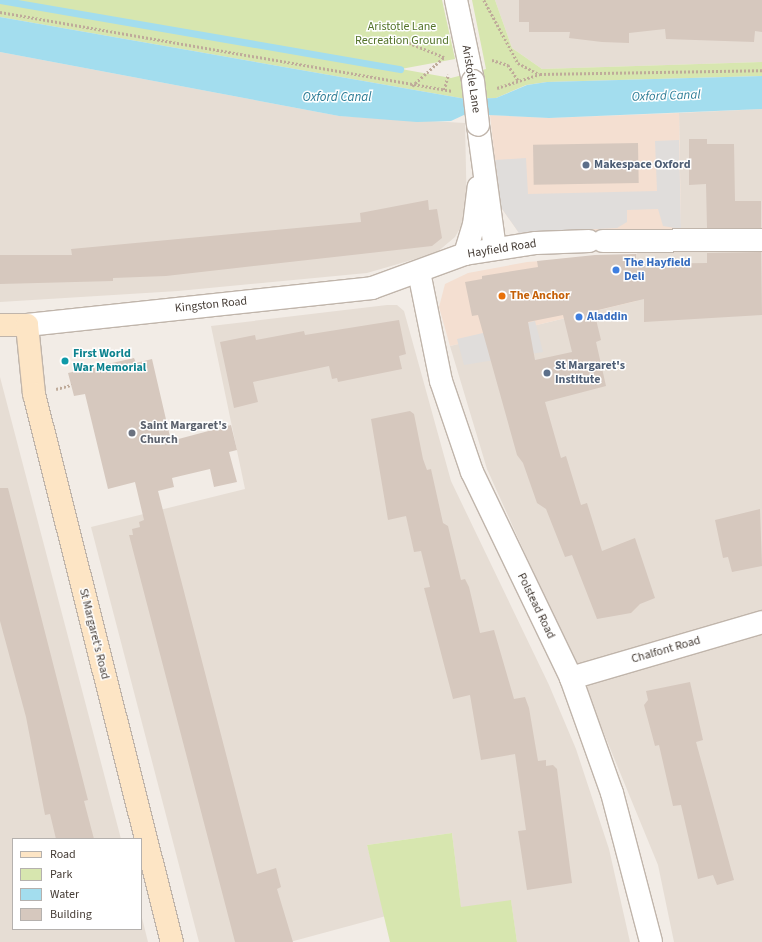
<!DOCTYPE html>
<html>
<head>
<meta charset="utf-8">
<style>
  body { margin:0 }
  #map { position:relative; width:762px; height:942px; overflow:hidden; background:#f2ece6; font-family:"Source Sans 3",sans-serif }
  div>[style] { position:absolute }
  [style*='--x'] { left:calc(var(--x)*1px); top:calc(var(--y)*1px); width:calc(var(--w)*1px); rotate:calc(var(--a)*1deg) }
  .residential>* { inset:0; background:#e6ddd4 }
  .commercial>* { inset:0; background:#f4dfd1 }
  .green>* { inset:0; background:#d7e6af }
  .parking>* { inset:0; background:#e0dddb }
  .water>* { inset:0; background:#a3ddee }
  .stream>* { height:7px; margin:-3.5px; padding:0 3.5px; transform-origin:3.5px; border-radius:3.5px; background:#a3ddee }
  .building>* { inset:0; background:#d6c8be; transform-origin:0 0 }
  .path>* { height:2.5px; margin-top:-1.25px; transform-origin:0; background:repeating-linear-gradient(90deg,#bfab9a 0 2px,transparent 0 4px) }
  .roads { filter:drop-shadow(1px 0 #c0b5ab) drop-shadow(-1px 0 #c0b5ab) drop-shadow(0 1px #c0b5ab) drop-shadow(0 -1px #c0b5ab) }
  .street>* { height:22px; margin:-11px; padding:0 11px; transform-origin:11px; border-radius:11px; background:#fff }
  .secondary>* { height:22px; margin:-11px; padding:0 11px; transform-origin:11px; border-radius:11px; background:#fde5c5 }
  .bridges { filter:drop-shadow(1px 0 #c0b5ab) drop-shadow(-1px 0 #c0b5ab) drop-shadow(0 1px #c0b5ab) drop-shadow(0 -1px #c0b5ab) }
  .street-bridge>* { height:22px; margin:-11px; padding:0 11px; transform-origin:11px; border-radius:11px; background:#fff }
  .dots>* { width:11px; height:11px; translate:-50% -50%; box-sizing:border-box; border:2px solid #fff; border-radius:50% }
  span { translate:-50% -50%; white-space:nowrap; text-align:center; line-height:1.15; -webkit-text-stroke:3px #fff; paint-order:stroke }
  .park-label { font-size:12px; color:#54742a }
  .street-label { font-size:12px; color:#453c35 }
  .service-label { font-size:12px; color:#4e5e75; font-weight:700 }
  .left { translate:0 -50%; text-align:left }
  .shop-label { font-size:12px; color:#366cbe; font-weight:700 }
  .food-label { font-size:12px; color:#c56008; font-weight:700 }
  .culture-label { font-size:12px; color:#0d838f; font-weight:700 }
  .worship-label { font-size:12px; color:#5b616d; font-weight:700 }
  .water-label { font-size:13px; color:#2d7d96; font-style:italic }
  .legend { position:absolute; left:12px; top:838px; width:130px; height:92px; box-sizing:border-box; background:#fff; border:1px solid #b5b1ae; margin:0; padding:5px 7px; list-style:none; font-size:12px; color:#453c35 }
  .legend li { display:flex; align-items:center; gap:8px; height:20px }
  .legend b { width:20px; border:1px solid #b5b1ae }
</style>
</head>
<body>
<div id="map">
  <div class="residential">
    <i style="clip-path:polygon(495px 0,762px 0,762px 62px,542px 69px,512px 48px)"></i>
    <i style="clip-path:polygon(0 52px,339px 116px,465px 123px,467px 216px,455px 237px,436px 253px,367px 273px,178px 291px,0 302px)"></i>
    <i style="clip-path:polygon(762px 109px,762px 942px,674px 942px,658px 865px,582px 680px,487px 469px,450px 346px,636px 301px,636px 254px,681px 229px,679px 113px)"></i>
    <i style="clip-path:polygon(387px 305px,397px 305px,404px 311px,451px 481px,549px 685px,576px 749px,609px 849px,630px 942px,517px 942px,511px 901px,461px 908px,452px 833px,367px 845px,386px 916px,290px 942px,199px 942px,91px 527px,245px 489px,211px 326px)"></i>
    <i style="clip-path:polygon(0 377px,121px 839px,13px 839px,13px 929px,141px 929px,141px 914px,148px 942px,0 942px)"></i>
  </div>
  <div class="commercial">
    <i style="clip-path:polygon(679px 113px,681px 229px,519px 233px,500px 206px,490px 115px,549px 118px)"></i>
    <i style="clip-path:polygon(636px 254px,636px 301px,450px 346px,439px 307px,445px 284px,468px 273px,527px 262px)"></i>
  </div>
  <div class="green">
    <i style="clip-path:polygon(0 0,442px 0,455px 59px,401px 69px,451px 78px,486px 69px,472px 0,495px 0,512px 48px,542px 69px,762px 62px,762px 76px,547px 82px,526px 85px,496px 98px,466px 99px,0 17px)"></i>
    <i style="clip-path:polygon(452px 833px,461px 907px,511px 900px,517px 942px,390px 942px,367px 845px)"></i>
  </div>
  <div class="parking">
    <i style="clip-path:polygon(679px 140px,681px 229px,663px 226px,658px 209px,627px 210px,627px 222px,617px 228px,519px 233px,500px 206px,495px 160px,526px 158px,528px 194px,657px 191px,655px 141px)"></i>
    <i style="clip-path:polygon(535px 321px,543px 352px,464px 365px,457px 339px)"></i>
  </div>
  <div class="water">
    <i style="clip-path:polygon(0 17px,466px 99px,496px 98px,527px 85px,547px 82px,762px 76px,762px 109px,549px 118px,466px 114px,451px 121px,417px 122px,339px 116px,0 52px)"></i>
  </div>
  <div class="stream">
    <i style="--x:0;--y:0;--w:406;--a:9.8"></i>
  </div>
  <div class="building">
    <i style="clip-path:polygon(519px 0,762px 0,762px 32px,755px 31px,754px 42px,666px 39px,665px 29px,629px 33px,629px 43px,602px 42px,569px 38px,570px 32px,529px 32px,529px 22px,519px 22px)"></i>
    <i style="clip-path:polygon(689px 139px,707px 139px,707px 144px,734px 144px,735px 201px,761px 201px,761px 228px,707px 228px,706px 184px,689px 185px)"></i>
    <i style="left:638px;top:143px;width:40px;height:105px;rotate:89deg"></i>
    <i style="clip-path:polygon(428px 200px,429px 210px,437px 209px,442px 238px,432px 246px,166px 276px,113px 278px,113px 281px,0 284px,0 255px,72px 255px,71px 249px,361px 222px,360px 213px)"></i>
    <i style="clip-path:polygon(evenodd,761px 252px,762px 315px,644px 322px,644px 299px,594px 311px,601px 340px,596px 342px,606px 386px,545px 402px,561px 458px,566px 456px,581px 505px,587px 503px,602px 551px,635px 538px,655px 598px,640px 604px,631px 613px,597px 619px,572px 555px,565px 557px,546px 509px,537px 503px,523px 463px,517px 455px,478px 315px,472px 316px,465px 282px,482px 279px,482px 276px,538px 267px,537px 261px,595px 255px,636px 254px,636px 264px,707px 263px,707px 253px,761px 252px,563px 315px,572px 352px,535px 360px,528px 322px,563px 315px)"></i>
    <i style="clip-path:polygon(399px 320px,406px 354px,399px 356px,402px 369px,338px 382px,337px 378px,332px 379px,329px 366px,253px 382px,258px 402px,234px 408px,220px 342px,255px 335px,256px 340px,304px 331px,305px 335px)"></i>
    <i style="clip-path:polygon(134px 358px,136px 363px,152px 359px,171px 441px,231px 425px,237px 450px,229px 452px,237px 482px,214px 487px,210px 469px,172px 478px,174px 487px,158px 491px,257px 874px,276px 868px,281px 887px,277px 889px,293px 942px,235px 942px,129px 535px,133px 535px,132px 529px,140px 527px,139px 522px,144px 520px,135px 482px,108px 489px,85px 394px,74px 396px,68px 373px)"></i>
    <i style="clip-path:polygon(410px 411px,414px 414px,423px 459px,427px 470px,431px 469px,443px 523px,448px 526px,461px 580px,465px 579px,469px 587px,480px 633px,494px 630px,514px 699px,525px 697px,529px 708px,538px 761px,546px 760px,546px 766px,553px 765px,557px 769px,572px 883px,527px 890px,518px 831px,526px 830px,515px 754px,481px 760px,470px 695px,453px 699px,424px 588px,430px 587px,421px 551px,414px 552px,406px 516px,388px 520px,371px 419px)"></i>
    <i style="clip-path:polygon(0 488px,8px 488px,88px 800px,84px 801px,94px 839px,56px 839px,50px 814px,45px 815px,26px 717px,0 621px)"></i>
    <i style="clip-path:polygon(760px 509px,762px 566px,732px 572px,728px 557px,723px 558px,715px 520px)"></i>
    <i style="clip-path:polygon(690px 682px,703px 740px,696px 742px,734px 880px,717px 885px,713px 875px,698px 879px,681px 805px,673px 806px,659px 745px,655px 746px,644px 705px,648px 700px,646px 691px)"></i>
  </div>
  <div class="path">
    <i style="--x:484;--y:0;--w:72;--a:61.6"></i>
    <i style="--x:518;--y:63;--w:24;--a:28"></i>
    <i style="--x:0;--y:12;--w:458;--a:9.9"></i>
    <i style="--x:409;--y:43;--w:38;--a:22"></i>
    <i style="--x:492;--y:60;--w:17;--a:17"></i>
    <i style="--x:508;--y:65;--w:18;--a:56"></i>
    <i style="--x:412;--y:86;--w:43;--a:-42.2"></i>
    <i style="--x:497;--y:88;--w:45;--a:-18"></i>
    <i style="--x:540;--y:74;--w:222;--a:-1"></i>
    <i style="--x:444;--y:90;--w:16;--a:-75"></i>
    <i style="--x:56;--y:389;--w:16;--a:-15"></i>
  </div>
  <div class="roads">
    <div class="street">
      <i style="--x:456;--y:0;--w:83;--a:78.1"></i>
      <i style="--x:478;--y:125;--w:125;--a:82.2"></i>
      <i style="--x:603;--y:241;--w:159;--a:-0.4"></i>
      <i style="--x:465;--y:254;--w:30;--a:-73"></i>
      <i style="--x:474;--y:225;--w:38;--a:-83"></i>
      <i style="--x:419;--y:272;--w:111;--a:78.6"></i>
      <i style="--x:441;--y:381;--w:96;--a:71.2"></i>
      <i style="--x:472;--y:472;--w:229;--a:64.3"></i>
      <i style="--x:571;--y:678;--w:122;--a:70.4"></i>
      <i style="--x:612;--y:793;--w:154;--a:75.3"></i>
      <i style="--x:27;--y:325;--w:347;--a:-6.1"></i>
      <i style="--x:372;--y:288;--w:99;--a:-20.1"></i>
      <i style="--x:465;--y:254;--w:72;--a:-8.8"></i>
      <i style="--x:536;--y:243;--w:53;--a:-2.2"></i>
      <i style="--x:571;--y:678;--w:199;--a:-16.3"></i>
    </div>
    <div class="secondary">
      <i style="--x:0;--y:325;--w:27;--a:0"></i>
      <i style="--x:27;--y:325;--w:69;--a:84.2"></i>
      <i style="--x:34;--y:394;--w:565;--a:75.87"></i>
    </div>
  </div>
  <div class="bridges">
    <div class="street-bridge">
      <i style="--x:473;--y:81;--w:44;--a:83.5"></i>
    </div>
  </div>
  <div class="dots">
    <i style="left:586px;top:165px;background:#5c6f8a"></i>
    <i style="left:616px;top:270px;background:#3f7fe0"></i>
    <i style="left:502px;top:296px;background:#e8710a"></i>
    <i style="left:579px;top:317px;background:#3f7fe0"></i>
    <i style="left:65px;top:361px;background:#0f9aa8"></i>
    <i style="left:547px;top:373px;background:#5c6f8a"></i>
    <i style="left:132px;top:433px;background:#6b7280"></i>
  </div>
  <div class="park-label">
    <span style="left:402px;top:34px">Aristotle Lane<br>Recreation Ground</span>
  </div>
  <div class="street-label">
    <span style="left:471px;top:79px;rotate:81deg">Aristotle Lane</span>
    <span style="left:502px;top:249px;rotate:-9deg">Hayfield Road</span>
    <span style="left:211px;top:305px;rotate:-6deg">Kingston Road</span>
    <span style="left:536px;top:606px;rotate:64deg">Polstead Road</span>
    <span style="left:94px;top:634px;rotate:76deg">St Margaret's Road</span>
    <span style="left:666px;top:650px;rotate:-16deg">Chalfont Road</span>
  </div>
  <div class="service-label">
    <span class="left" style="left:594px;top:165px">Makespace Oxford</span>
    <span class="left" style="left:555px;top:373px">St Margaret's<br>Institute</span>
  </div>
  <div class="shop-label">
    <span class="left" style="left:624px;top:270px">The Hayfield<br>Deli</span>
    <span class="left" style="left:587px;top:317px">Aladdin</span>
  </div>
  <div class="food-label">
    <span class="left" style="left:510px;top:296px">The Anchor</span>
  </div>
  <div class="culture-label">
    <span class="left" style="left:73px;top:361px">First World<br>War Memorial</span>
  </div>
  <div class="worship-label">
    <span class="left" style="left:140px;top:433px">Saint Margaret's<br>Church</span>
  </div>
  <div class="water-label">
    <span style="left:666px;top:96px;rotate:-2deg">Oxford Canal</span>
    <span style="left:337px;top:97px">Oxford Canal</span>
  </div>
  <ul class="legend">
  <li><b style="height:5px;background:#fde5c5"></b>Road</li>
  <li><b style="height:11px;background:#d7e6af"></b>Park</li>
  <li><b style="height:11px;background:#a3ddee"></b>Water</li>
  <li><b style="height:11px;background:#d6c8be"></b>Building</li>
  </ul>
</div>
</body>
</html>
